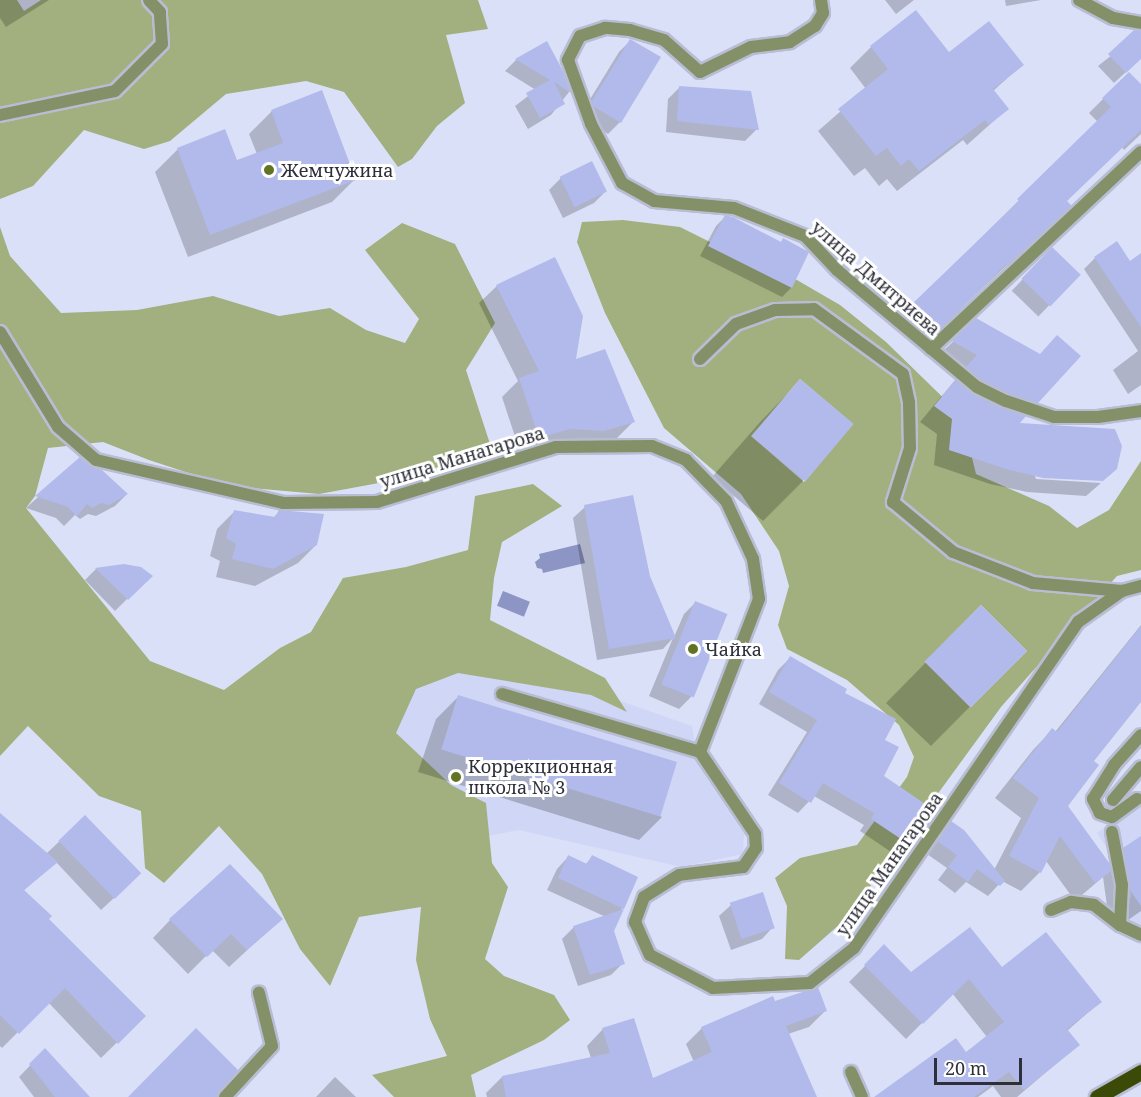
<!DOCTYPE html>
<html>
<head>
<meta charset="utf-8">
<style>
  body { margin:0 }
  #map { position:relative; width:1141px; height:1097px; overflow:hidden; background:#dbe0f9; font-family:"Noto Serif",serif }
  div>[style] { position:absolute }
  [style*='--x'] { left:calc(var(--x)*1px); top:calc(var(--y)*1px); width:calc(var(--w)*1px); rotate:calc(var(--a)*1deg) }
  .built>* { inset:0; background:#d0d6f6 }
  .forest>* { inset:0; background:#a1b07e }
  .water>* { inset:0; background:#8d95c5; transform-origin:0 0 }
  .shadow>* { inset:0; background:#0003; transform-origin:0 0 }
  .building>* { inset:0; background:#b1baeb; transform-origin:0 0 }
  .roads { filter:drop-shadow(2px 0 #b8bdd3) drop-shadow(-2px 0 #b8bdd3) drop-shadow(0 2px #b8bdd3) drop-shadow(0 -2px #b8bdd3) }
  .service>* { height:12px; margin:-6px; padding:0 6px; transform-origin:6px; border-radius:6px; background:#849068 }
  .minor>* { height:12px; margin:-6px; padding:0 6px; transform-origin:6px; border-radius:6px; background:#849068 }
  .primary>* { height:15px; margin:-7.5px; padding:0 7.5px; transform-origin:7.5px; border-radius:7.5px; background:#3c4a07 }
  .dots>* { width:16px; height:16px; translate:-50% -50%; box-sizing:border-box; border:3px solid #fff; border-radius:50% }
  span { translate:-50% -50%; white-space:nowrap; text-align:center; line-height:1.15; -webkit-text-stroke:6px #fff; paint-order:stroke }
  .poi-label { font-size:18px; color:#2d2f39 }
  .left { translate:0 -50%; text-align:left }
  .street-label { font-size:18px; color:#2d2f39 }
  .scale { position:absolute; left:934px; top:1058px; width:88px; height:27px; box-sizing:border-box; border:3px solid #2d2f39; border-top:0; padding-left:8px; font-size:18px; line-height:21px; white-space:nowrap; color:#2d2f39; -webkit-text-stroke:4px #fff; paint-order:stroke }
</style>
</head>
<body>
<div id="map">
  <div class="built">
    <i style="clip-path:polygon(379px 651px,540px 673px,692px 726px,699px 767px,744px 834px,743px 854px,681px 867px,519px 830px,413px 850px)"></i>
    <i style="clip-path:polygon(1141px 801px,1141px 945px,1109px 928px,1132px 895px,1119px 867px,1097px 833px)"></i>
  </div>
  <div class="forest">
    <i style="clip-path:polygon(0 0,17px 0,24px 11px,41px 0,478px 0,488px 29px,446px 35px,465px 103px,437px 126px,412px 159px,398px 167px,344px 92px,306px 81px,226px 94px,170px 141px,144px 149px,84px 130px,33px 186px,0 199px)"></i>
    <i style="clip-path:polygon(evenodd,623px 220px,680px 227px,732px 253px,754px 255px,840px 305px,886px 342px,962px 416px,976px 474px,1049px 506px,1077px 528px,1109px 510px,1141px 461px,1141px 570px,1117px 576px,1001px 707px,848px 917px,799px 960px,785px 959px,787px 906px,775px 878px,800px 858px,857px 845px,907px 777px,914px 757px,899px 725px,847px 680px,787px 649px,778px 625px,789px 586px,779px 551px,741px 494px,664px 428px,605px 313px,577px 242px,582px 222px,623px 220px,800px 379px,853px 424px,804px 482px,751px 436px,800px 379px,623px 220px,981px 605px,1027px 651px,971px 707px,925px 662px,981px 605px)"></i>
    <i style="clip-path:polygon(402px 223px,455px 244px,495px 323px,466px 370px,491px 447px,428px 474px,319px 494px,228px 486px,149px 460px,103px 442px,48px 448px,35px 496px,26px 508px,150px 661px,224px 690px,280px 648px,311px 632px,343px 578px,406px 567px,468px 550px,475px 496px,533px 484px,562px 506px,502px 542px,494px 578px,490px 620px,605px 678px,627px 712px,591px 695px,458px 673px,416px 689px,396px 733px,451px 785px,486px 803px,492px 863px,508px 887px,485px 959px,504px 976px,554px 995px,570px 1020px,544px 1040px,471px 1075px,476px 1097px,394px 1097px,372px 1075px,447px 1056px,430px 1019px,416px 960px,421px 907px,359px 917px,330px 986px,300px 949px,262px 874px,219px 826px,164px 883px,145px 868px,141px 811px,99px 796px,28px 726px,0 756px,0 227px,10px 256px,61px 313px,137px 310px,213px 296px,279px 316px,330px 308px,366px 330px,405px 343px,419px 319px,365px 250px)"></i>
  </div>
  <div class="water">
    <i style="clip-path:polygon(580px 544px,585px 563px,543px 573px,542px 569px,537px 568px,535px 562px,540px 558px,539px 554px)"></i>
    <i style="left:503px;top:591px;width:29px;height:16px;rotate:22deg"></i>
  </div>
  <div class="shadow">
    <i style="clip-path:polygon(0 0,49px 0,6px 27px,0 18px)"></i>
    <i style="clip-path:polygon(885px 0,914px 0,896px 14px)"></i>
    <i style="clip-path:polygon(1005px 0,1041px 0,1006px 6px)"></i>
    <i style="clip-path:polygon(1141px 32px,1141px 58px,1114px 83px,1098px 66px)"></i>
    <i style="clip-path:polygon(630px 41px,659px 58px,620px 122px,608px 134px,582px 118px,581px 114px,619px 52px)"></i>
    <i style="clip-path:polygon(546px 43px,562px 71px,569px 92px,551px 115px,528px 129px,515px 106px,536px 90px,505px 71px,516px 60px)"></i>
    <i style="clip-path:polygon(871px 47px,949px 55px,1022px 65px,993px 91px,1007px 109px,967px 145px,963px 140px,897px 191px,887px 179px,879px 186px,865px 168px,854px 176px,818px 131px,866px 89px,850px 68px)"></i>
    <i style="clip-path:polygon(1141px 86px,1141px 134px,1124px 150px,1122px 147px,1065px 201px,1055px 220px,922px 345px,898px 320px,1098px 122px,1089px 113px,1103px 99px)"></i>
    <i style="clip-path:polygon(680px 87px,757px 129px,745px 141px,666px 132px,668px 99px)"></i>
    <i style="clip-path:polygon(272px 111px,354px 180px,332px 202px,188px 257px,155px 172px,178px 149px,236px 162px,257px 154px,249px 134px)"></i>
    <i style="clip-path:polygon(592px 163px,606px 191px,594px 203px,563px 218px,549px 190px,561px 178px)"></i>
    <i style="clip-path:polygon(725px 217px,780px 243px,783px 240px,807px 253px,791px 288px,782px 297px,700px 256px,716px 226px)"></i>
    <i style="left:1052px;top:249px;width:37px;height:58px;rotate:44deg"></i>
    <i style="clip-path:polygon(1095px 258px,1141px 263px,1141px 385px,1128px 394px,1113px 370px,1138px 351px,1084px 269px)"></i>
    <i style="clip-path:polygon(497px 286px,634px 421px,616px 439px,585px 448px,521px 455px,502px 397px,518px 381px,479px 303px)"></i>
    <i style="clip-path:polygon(976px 320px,1037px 402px,1025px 414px,967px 390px,1017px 424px,1036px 479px,1101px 483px,1086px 496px,1027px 492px,990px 484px,934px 465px,937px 434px,920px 422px,966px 367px,941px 353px)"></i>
    <i style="clip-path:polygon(800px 381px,803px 481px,763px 521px,712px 477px,761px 421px)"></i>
    <i style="clip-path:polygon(80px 459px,126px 495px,115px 506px,96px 516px,88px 514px,80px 519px,75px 515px,64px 526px,56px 518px,26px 508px)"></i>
    <i style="clip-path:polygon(585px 507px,648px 577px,674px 637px,684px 614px,696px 602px,691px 697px,679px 709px,649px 696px,673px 638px,663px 649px,597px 660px,573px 518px)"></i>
    <i style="clip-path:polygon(235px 511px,273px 518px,279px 512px,316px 545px,298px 563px,255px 586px,216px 577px,220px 561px,210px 556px,217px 529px)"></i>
    <i style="clip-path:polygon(133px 566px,150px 576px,115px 611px,85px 580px,96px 569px)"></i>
    <i style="clip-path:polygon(1141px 625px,1141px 699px,1092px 761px,1066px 806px,1109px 865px,1141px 838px,1141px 911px,1118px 927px,1108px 913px,1103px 877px,1075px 901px,1046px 861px,1040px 872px,1021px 891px,1002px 881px,988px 896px,966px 882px,955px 893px,938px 880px,947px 868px,927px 854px,951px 823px,994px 870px,1021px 818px,995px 798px,1033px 750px,1052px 730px,1055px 732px)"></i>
    <i style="clip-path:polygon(941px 647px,1025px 651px,931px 746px,886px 703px)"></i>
    <i style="clip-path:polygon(790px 658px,843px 693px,883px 740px,882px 777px,935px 813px,911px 843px,907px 840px,894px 854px,860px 831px,864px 825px,814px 796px,798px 813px,768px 795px,807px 732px,759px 704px,778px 670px)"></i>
    <i style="clip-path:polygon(459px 696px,662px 817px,639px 840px,418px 772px,436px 719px)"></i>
    <i style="clip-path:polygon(0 815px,46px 854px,85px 817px,128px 885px,101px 910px,56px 862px,23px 891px,47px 919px,144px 1016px,101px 1058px,48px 1002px,2px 1048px,0 1046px)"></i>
    <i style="clip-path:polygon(568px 857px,585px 865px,592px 857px,623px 908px,618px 913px,612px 931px,623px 963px,611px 975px,578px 986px,562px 939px,574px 927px,606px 917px,547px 890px,557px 869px)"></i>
    <i style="clip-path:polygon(731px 905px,773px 927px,762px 939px,731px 950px,719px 916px)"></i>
    <i style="clip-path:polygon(281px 919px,229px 967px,212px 950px,188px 974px,153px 938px,170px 920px)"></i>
    <i style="clip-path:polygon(884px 947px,911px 974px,1002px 969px,1100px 1002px,1067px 1031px,1078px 1045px,1017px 1097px,1001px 1097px,993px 1086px,978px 1097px,881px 1097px,965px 1054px,987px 1037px,952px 993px,906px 1039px,849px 982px)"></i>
    <i style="clip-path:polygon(774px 1003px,825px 1011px,809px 1027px,788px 1034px,813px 1097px,487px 1097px,486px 1093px,502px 1077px,591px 1058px,587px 1046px,603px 1029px,652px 1080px,694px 1062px,686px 1044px,702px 1028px)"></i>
    <i style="clip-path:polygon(45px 1050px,75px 1097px,34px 1097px,19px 1077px)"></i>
    <i style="clip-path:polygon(335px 1077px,356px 1097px,316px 1097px)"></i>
  </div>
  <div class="building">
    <i style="clip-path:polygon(916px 10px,949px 52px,989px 21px,1024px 65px,993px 89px,1009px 109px,989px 125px,985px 120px,919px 171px,909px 159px,901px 166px,887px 148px,876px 156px,838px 109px,888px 69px,870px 46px)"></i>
    <i style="clip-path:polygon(1134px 30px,1141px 31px,1141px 59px,1126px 73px,1108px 54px)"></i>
    <i style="clip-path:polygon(630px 39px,661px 57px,621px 123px,593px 106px,592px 101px)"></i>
    <i style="clip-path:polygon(547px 41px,563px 71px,571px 93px,554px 82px,565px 104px,540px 118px,526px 93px,550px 80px,515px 59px)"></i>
    <i style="clip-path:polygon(1129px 72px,1141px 84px,1141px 130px,1067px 201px,1072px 206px,1008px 266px,1006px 264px,938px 332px,911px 305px,1019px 201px,1017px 199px,1111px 107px,1102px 98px)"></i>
    <i style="clip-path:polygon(679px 86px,751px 91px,759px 130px,677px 121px)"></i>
    <i style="clip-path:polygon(322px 90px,356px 180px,210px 235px,177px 148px,225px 129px,237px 160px,283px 143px,271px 110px)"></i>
    <i style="left:592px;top:161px;width:34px;height:36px;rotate:64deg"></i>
    <i style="clip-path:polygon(725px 215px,733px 217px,781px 242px,783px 238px,809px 252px,792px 288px,708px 246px)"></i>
    <i style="clip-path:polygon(1117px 241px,1130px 261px,1141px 253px,1141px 327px,1094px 257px)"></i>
    <i style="left:1052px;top:247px;width:40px;height:44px;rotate:44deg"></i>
    <i style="clip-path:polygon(555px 257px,583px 316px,576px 359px,605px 349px,635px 422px,604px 431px,570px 429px,539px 438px,519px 378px,539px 371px,496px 285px)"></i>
    <i style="clip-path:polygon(976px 318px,1040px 354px,1057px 335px,1081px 356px,1038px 403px,1009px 393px,982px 380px,966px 367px,977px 355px,952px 341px)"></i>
    <i style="left:800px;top:379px;width:70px;height:75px;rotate:40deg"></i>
    <i style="clip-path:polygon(956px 380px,973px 394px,1026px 416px,1020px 423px,1115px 429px,1122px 446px,1117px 469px,1103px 481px,1043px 478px,1006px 469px,949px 450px,952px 419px,934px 406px)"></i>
    <i style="clip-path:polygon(80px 457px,91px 467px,102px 470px,128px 494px,109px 505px,101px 503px,92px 508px,87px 504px,77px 516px,68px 507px,35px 496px)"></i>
    <i style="clip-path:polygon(633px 495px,650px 576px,676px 638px,609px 649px,584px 505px)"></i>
    <i style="clip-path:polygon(234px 510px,275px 517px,279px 510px,324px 514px,317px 545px,273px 569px,232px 559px,236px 544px,226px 538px)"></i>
    <i style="clip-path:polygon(124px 564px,141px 567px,153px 576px,128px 600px,95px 568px)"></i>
    <i style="left:695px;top:601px;width:35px;height:90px;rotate:22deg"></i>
    <i style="left:981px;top:605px;width:65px;height:80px;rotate:45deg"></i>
    <i style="clip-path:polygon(1141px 626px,1141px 702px,1094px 761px,1099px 765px,1068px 806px,1110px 864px,1111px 871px,1095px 883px,1060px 836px,1041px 873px,1009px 856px,1039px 798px,1013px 778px,1052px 728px,1057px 732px)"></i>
    <i style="clip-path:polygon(790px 656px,847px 689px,845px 693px,896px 719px,885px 740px,899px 747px,884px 776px,937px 812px,924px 832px,917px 827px,907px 843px,871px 819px,874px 813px,823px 783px,811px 803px,779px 783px,817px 720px,769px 692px)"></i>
    <i style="left:458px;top:695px;width:229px;height:57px;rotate:17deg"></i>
    <i style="clip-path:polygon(0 813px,58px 862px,24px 890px,52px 916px,49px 919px,146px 1016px,118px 1044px,65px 988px,19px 1034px,0 1015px)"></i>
    <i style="left:85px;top:815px;width:81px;height:37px;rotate:46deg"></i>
    <i style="clip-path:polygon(951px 821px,964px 830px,1005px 881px,1000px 886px,977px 869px,968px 882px,948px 867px,957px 855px,937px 841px)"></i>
    <i style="clip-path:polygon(1141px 836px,1141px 906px,1130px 890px,1123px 848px)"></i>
    <i style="clip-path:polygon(568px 855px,587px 864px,592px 855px,638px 877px,624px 909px,558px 878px)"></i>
    <i style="clip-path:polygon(230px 864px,283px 919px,247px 950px,231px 934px,207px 957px,169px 919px)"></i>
    <i style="left:763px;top:892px;width:38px;height:35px;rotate:72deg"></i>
    <i style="clip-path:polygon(624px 909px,614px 931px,625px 964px,590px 975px,573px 926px)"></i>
    <i style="clip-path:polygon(970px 927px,1002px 967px,1046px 932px,1102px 1002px,1067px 1029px,1080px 1045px,1024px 1090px,1009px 1072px,974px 1097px,874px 1097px,956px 1038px,966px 1052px,1004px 1022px,969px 979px,923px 1024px,864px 965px,884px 944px,911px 972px)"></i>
    <i style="clip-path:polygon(818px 987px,827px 1011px,786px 1026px,817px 1097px,506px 1097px,502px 1076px,610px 1053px,602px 1028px,634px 1018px,653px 1078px,712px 1052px,701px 1027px,773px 996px,775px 1001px)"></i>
    <i style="clip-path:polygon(196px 1028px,238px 1070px,217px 1097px,128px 1097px)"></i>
    <i style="clip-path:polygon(45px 1048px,90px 1097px,55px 1097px,29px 1064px)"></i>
  </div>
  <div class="roads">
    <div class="service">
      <i style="--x:1079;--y:0;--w:38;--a:28"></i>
      <i style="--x:1113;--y:18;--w:28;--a:10"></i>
      <i style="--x:700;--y:72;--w:57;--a:-26.1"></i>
      <i style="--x:751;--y:47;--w:39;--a:-7"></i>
      <i style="--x:790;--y:42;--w:30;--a:-33"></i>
      <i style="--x:815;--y:26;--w:15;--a:-58"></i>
      <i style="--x:823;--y:13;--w:13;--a:-99"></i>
      <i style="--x:931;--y:349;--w:288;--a:-43.2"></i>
      <i style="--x:700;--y:359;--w:50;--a:-44.2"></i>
      <i style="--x:736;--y:324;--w:41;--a:-19.7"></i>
      <i style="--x:775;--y:310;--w:39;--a:-1"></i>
      <i style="--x:814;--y:309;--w:110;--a:36.1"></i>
      <i style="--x:903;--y:374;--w:29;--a:78"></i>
      <i style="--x:909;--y:402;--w:46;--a:88.8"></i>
      <i style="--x:910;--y:448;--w:57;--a:107.5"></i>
      <i style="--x:893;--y:502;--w:78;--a:39.8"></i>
      <i style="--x:953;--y:552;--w:86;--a:21.2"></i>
      <i style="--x:1033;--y:583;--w:89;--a:5.1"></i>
      <i style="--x:502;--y:694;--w:206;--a:16.3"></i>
      <i style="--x:1137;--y:799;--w:31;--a:144"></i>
      <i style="--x:1112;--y:817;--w:13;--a:-162"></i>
      <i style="--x:1100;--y:813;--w:16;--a:-117"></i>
      <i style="--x:1093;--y:799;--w:40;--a:-58"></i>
      <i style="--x:1114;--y:765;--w:40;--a:-48"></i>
      <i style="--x:1113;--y:800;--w:43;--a:-49.7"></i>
      <i style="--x:1112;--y:832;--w:54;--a:79.3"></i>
      <i style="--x:1122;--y:885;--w:40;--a:92.9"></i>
      <i style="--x:1120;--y:925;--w:23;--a:25"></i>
      <i style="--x:1051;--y:910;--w:22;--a:-22"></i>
      <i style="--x:1071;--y:902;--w:23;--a:7"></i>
      <i style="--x:1094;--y:905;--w:33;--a:38"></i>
      <i style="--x:851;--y:1072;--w:27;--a:66"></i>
      <i style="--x:225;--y:1097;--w:69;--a:-47.3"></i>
      <i style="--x:272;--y:1046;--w:55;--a:-103.8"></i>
    </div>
    <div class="minor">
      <i style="--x:700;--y:72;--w:48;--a:-138.4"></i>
      <i style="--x:664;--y:40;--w:35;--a:-164"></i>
      <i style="--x:630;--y:30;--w:25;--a:-175"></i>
      <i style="--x:605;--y:28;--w:26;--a:162"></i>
      <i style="--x:580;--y:36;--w:27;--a:117"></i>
      <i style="--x:568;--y:60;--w:68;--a:70.2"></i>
      <i style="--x:591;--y:124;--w:67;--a:62.3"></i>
      <i style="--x:622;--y:183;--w:37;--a:29"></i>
      <i style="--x:654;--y:201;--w:80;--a:5"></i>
      <i style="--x:734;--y:208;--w:76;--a:21.5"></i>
      <i style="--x:805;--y:236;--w:47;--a:46.7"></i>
      <i style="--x:837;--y:270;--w:182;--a:39.9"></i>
      <i style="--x:977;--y:387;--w:32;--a:26"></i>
      <i style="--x:1006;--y:401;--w:51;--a:18.4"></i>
      <i style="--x:1054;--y:417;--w:44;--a:0"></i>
      <i style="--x:1098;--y:417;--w:43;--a:-7.9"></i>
      <i style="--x:0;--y:115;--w:117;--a:-11.8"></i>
      <i style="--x:115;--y:91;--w:66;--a:-45"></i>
      <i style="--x:162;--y:44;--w:32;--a:-94"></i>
      <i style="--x:160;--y:12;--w:16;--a:-133"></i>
      <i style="--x:0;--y:332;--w:111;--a:58.6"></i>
      <i style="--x:58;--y:427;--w:50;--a:41"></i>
      <i style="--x:96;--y:460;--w:192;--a:12.9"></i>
      <i style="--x:283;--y:503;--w:94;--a:-0.6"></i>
      <i style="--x:377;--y:502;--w:187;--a:-17.1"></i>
      <i style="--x:556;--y:447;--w:96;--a:-0.6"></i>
      <i style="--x:652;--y:446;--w:37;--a:22"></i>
      <i style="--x:686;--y:460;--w:57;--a:45.7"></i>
      <i style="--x:726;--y:501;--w:64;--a:65"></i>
      <i style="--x:753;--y:559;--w:40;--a:81.5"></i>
      <i style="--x:759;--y:599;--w:164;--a:111.1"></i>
      <i style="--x:700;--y:752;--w:99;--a:56.1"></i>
      <i style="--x:755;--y:834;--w:14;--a:86"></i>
      <i style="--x:756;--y:848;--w:23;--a:124"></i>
      <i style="--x:743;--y:867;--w:64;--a:172.9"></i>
      <i style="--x:679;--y:875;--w:41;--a:147.8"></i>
      <i style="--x:644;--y:897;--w:27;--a:110"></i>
      <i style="--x:635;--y:922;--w:36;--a:66"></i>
      <i style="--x:650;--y:955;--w:71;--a:27.6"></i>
      <i style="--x:713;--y:988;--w:97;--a:-3"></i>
      <i style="--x:810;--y:983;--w:56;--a:-38.5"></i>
      <i style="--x:854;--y:948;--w:396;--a:-55.5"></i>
      <i style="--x:1078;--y:622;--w:54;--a:-35.2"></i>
      <i style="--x:1122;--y:591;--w:20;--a:-15"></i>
    </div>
    <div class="primary">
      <i style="--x:1097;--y:1097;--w:51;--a:-29.6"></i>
    </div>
  </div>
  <div class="dots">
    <i style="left:269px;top:170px;background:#607423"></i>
    <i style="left:693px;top:649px;background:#607423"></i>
    <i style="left:456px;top:777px;background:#607423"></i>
  </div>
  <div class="poi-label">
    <span class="left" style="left:281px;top:170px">Жемчужина</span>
    <span class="left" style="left:705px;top:649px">Чайка</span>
    <span class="left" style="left:468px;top:777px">Коррекционная<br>школа № 3</span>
  </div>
  <div class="street-label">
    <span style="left:876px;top:278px;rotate:41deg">улица Дмитриева</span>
    <span style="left:462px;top:457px;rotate:-17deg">улица Манагарова</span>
    <span style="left:889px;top:864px;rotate:-55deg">улица Манагарова</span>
  </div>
  <div class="scale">20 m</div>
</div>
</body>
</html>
